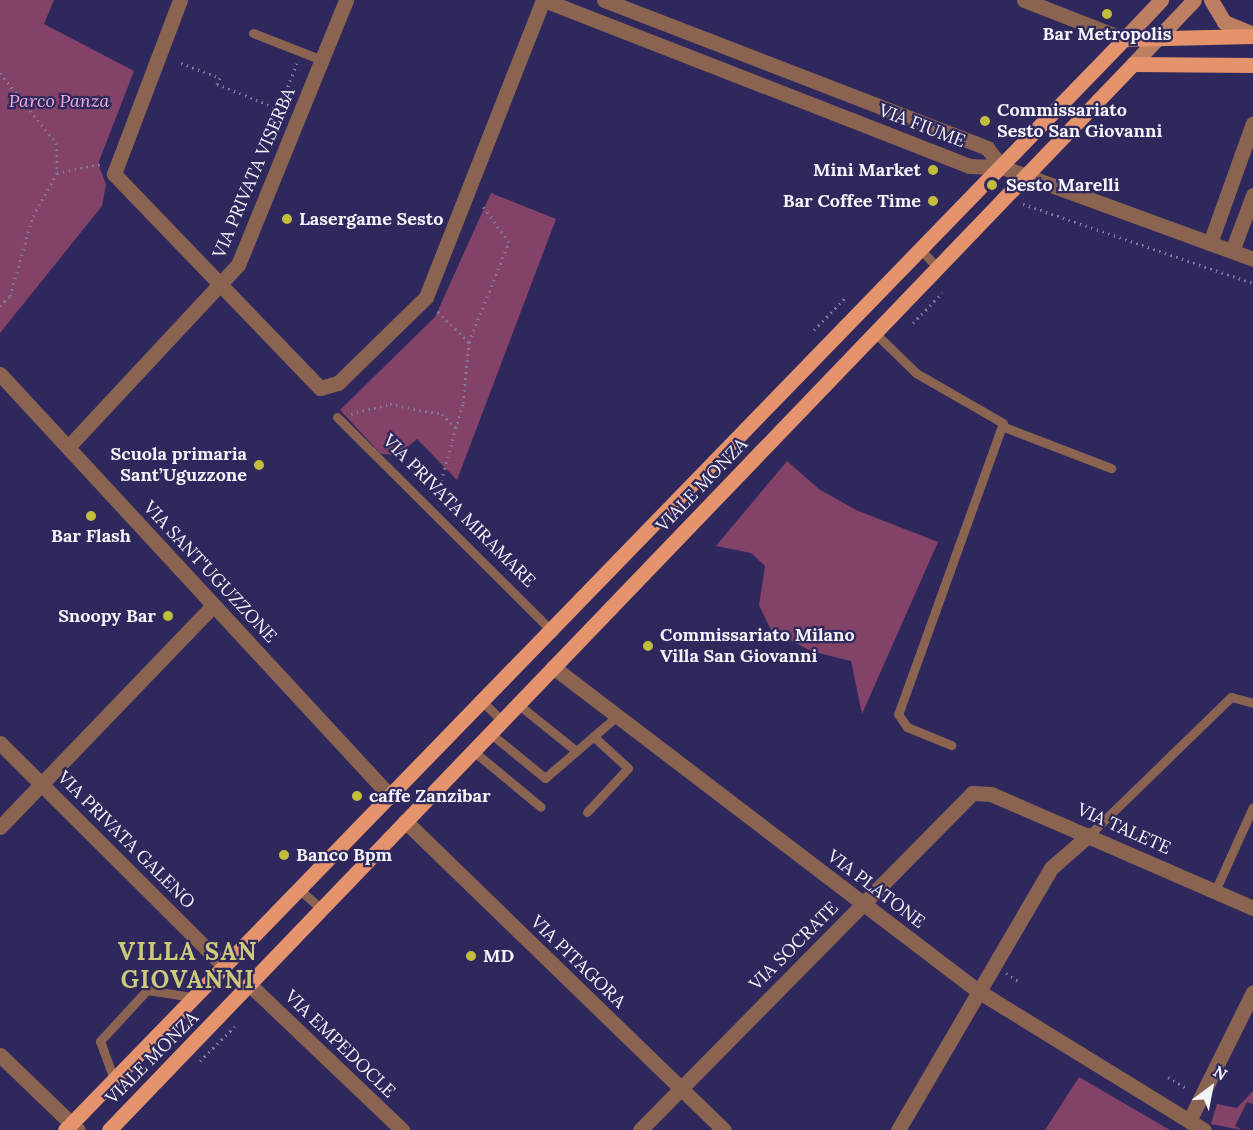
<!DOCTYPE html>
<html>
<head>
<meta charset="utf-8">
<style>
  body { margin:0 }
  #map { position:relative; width:1253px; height:1130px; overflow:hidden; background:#2f285d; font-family:Lora,serif }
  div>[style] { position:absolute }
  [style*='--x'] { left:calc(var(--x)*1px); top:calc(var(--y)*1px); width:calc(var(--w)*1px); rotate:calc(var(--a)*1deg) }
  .green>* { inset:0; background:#834267 }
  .path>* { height:3px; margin-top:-1.5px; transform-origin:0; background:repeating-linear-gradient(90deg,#7f7a9d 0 1.5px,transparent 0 6px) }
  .service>* { height:9px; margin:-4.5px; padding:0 4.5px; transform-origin:4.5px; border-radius:4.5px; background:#8b6451 }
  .minor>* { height:15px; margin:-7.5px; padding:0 7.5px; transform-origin:7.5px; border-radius:7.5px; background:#8b6451 }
  .tertiary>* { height:15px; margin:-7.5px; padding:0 7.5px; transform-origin:7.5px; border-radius:7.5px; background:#8b6451 }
  .secondary>* { height:15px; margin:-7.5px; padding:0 7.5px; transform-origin:7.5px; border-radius:7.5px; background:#bd7f61 }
  .primary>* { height:15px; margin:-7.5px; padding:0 7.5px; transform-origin:7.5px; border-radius:7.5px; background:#e4936c }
  .dots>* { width:16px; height:16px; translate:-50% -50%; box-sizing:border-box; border:3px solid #2f285d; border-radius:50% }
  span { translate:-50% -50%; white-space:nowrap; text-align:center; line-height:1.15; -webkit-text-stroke:4.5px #2f285d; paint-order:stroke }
  .poi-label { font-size:18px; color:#f3f3fa; font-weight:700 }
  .left { translate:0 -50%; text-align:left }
  .right { translate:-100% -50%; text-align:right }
  .park-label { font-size:18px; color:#f5add3; font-style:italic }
  .street-label { font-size:18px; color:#f3f3fa }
  .district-label { font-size:24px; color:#cdca7c; font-weight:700; letter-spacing:1.5px }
  .north { position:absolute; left:1181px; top:1058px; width:60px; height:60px; -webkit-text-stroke:4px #2f285d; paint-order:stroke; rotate:32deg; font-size:16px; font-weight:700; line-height:24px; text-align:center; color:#f3f3fa }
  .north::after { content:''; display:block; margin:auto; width:21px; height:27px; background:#f3f3fa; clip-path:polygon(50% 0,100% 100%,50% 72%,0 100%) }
</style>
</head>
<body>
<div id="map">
  <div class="green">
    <i style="clip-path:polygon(0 0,54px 0,44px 24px,134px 71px,98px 164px,106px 184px,102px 206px,0 333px)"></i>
    <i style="clip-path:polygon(491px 193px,556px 219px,457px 480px,417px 439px,398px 455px,381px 454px,340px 410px,435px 317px)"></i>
    <i style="clip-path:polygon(787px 461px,819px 489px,856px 510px,938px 542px,862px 714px,851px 661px,811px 651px,771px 630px,759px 605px,765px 566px,751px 553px,716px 546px)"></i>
    <i style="clip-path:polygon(1079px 1077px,1170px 1130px,1045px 1130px)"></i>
    <i style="clip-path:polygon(1253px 1091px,1253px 1104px,1247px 1102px,1235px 1126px,1242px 1130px,1211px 1124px,1217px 1104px,1237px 1108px)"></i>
  </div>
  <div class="path">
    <i style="--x:181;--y:63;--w:42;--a:21"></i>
    <i style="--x:220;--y:78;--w:7;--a:117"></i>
    <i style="--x:217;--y:84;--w:67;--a:22"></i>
    <i style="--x:279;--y:109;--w:49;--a:-68.6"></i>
    <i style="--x:0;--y:73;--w:90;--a:51.3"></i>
    <i style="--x:56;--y:143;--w:30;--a:88"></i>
    <i style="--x:1023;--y:204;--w:243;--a:19"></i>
    <i style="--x:0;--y:306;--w:14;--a:-45"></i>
    <i style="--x:10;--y:296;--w:83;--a:-74"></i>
    <i style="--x:33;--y:216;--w:49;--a:-60.8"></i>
    <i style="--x:57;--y:173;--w:45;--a:-11.6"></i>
    <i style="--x:913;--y:323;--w:42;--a:-46"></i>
    <i style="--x:814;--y:330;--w:46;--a:-45.9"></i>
    <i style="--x:469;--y:342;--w:108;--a:-68.2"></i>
    <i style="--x:509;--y:242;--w:46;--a:-126.1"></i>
    <i style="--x:351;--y:414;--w:40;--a:-14.4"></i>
    <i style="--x:390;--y:404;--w:53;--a:10.9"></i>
    <i style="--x:442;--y:414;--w:21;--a:45"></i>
    <i style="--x:436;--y:498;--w:99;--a:-74.1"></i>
    <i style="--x:463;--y:403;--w:61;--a:-84.4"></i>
    <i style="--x:469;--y:342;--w:45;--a:-135.9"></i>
    <i style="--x:1006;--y:973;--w:17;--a:33"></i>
    <i style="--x:200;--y:1061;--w:49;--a:-45"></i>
    <i style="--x:1168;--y:1077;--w:23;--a:31"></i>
  </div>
  <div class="service">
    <i style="--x:253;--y:33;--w:74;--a:21.4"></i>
    <i style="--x:921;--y:250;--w:25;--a:47"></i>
    <i style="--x:875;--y:333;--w:57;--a:44.3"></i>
    <i style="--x:916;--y:373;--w:100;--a:29.9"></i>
    <i style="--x:1003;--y:423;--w:309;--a:109.8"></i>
    <i style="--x:898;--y:714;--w:16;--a:55"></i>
    <i style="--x:907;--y:727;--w:48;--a:22.2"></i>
    <i style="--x:337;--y:417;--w:305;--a:44.9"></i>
    <i style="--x:1004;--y:427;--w:115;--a:21"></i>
    <i style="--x:483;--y:702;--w:27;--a:45"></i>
    <i style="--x:519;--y:705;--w:73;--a:38.9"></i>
    <i style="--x:490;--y:733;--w:71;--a:39.3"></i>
    <i style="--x:545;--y:778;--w:95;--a:-40.7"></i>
    <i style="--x:472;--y:750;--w:89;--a:39.6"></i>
    <i style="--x:587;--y:812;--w:60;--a:-47"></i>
    <i style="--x:628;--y:768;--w:47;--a:-137.6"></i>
    <i style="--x:1089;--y:835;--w:198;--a:-44.2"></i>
    <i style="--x:1231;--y:697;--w:23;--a:15"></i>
    <i style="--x:301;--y:891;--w:29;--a:41"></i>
    <i style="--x:1215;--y:891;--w:92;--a:-65.7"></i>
    <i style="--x:114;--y:1079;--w:40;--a:-110.2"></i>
    <i style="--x:100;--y:1041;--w:69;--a:-47.3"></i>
    <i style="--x:147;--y:990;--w:47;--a:8.7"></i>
  </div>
  <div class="minor">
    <i style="--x:180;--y:0;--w:186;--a:110.8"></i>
    <i style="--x:114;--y:174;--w:297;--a:46.1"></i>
    <i style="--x:320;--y:388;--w:19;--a:-16"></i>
    <i style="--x:338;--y:383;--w:123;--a:-44.3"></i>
    <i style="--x:426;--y:297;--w:319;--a:-68.5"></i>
    <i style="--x:1024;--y:0;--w:107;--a:21.3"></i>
    <i style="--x:1210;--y:243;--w:127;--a:-70.3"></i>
    <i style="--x:1232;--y:251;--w:60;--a:-69.4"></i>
    <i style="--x:0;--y:374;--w:576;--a:47.25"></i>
    <i style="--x:68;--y:447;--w:249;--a:-47"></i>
    <i style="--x:238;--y:265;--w:286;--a:-67.8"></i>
    <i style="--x:553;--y:667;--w:534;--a:37.32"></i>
    <i style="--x:978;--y:991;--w:265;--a:31.6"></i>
    <i style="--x:0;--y:743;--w:316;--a:44.9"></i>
    <i style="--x:405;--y:821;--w:444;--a:44.1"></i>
    <i style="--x:0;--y:827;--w:308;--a:-46.1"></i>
    <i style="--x:251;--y:986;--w:209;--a:43.6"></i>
    <i style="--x:0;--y:1055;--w:108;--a:43.9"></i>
    <i style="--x:1189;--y:1121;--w:144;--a:-63.6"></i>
    <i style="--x:640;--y:1130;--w:473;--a:-45.4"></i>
    <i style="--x:972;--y:793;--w:19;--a:3"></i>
    <i style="--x:991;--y:794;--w:286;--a:23.5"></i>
    <i style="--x:898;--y:1130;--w:303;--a:-59.7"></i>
    <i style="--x:1051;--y:868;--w:50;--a:-41"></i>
  </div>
  <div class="tertiary">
    <i style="--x:544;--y:0;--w:456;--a:21.3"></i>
    <i style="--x:969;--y:166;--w:33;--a:2"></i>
    <i style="--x:1002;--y:167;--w:267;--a:20.1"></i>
    <i style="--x:604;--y:0;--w:411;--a:21.1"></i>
    <i style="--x:987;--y:148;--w:24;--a:52"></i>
  </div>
  <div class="secondary">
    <i style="--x:1211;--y:0;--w:26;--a:59"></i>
    <i style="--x:1224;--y:22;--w:31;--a:22"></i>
    <i style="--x:1124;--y:39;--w:54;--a:-46.5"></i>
    <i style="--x:1133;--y:64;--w:88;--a:-46.4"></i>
  </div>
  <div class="primary">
    <i style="--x:1133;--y:64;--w:120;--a:0.5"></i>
    <i style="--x:65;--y:1130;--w:1520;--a:-45.85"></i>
    <i style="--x:1124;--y:39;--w:129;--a:-1.3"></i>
    <i style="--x:109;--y:1130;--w:1478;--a:-46.15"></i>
  </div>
  <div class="dots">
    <i style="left:1107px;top:14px;background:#c3bd3e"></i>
    <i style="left:985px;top:121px;background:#c3bd3e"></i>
    <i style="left:933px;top:170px;background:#c3bd3e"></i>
    <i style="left:992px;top:185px;background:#c3bd3e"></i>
    <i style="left:933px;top:201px;background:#c3bd3e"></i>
    <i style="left:287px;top:219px;background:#c3bd3e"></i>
    <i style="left:259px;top:465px;background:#c3bd3e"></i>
    <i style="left:91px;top:516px;background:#c3bd3e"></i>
    <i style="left:168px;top:616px;background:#c3bd3e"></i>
    <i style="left:648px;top:646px;background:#c3bd3e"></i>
    <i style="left:357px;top:796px;background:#c3bd3e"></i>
    <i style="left:284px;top:855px;background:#c3bd3e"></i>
    <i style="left:471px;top:956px;background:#c3bd3e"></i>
  </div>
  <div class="poi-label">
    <span style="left:1107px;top:34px">Bar Metropolis</span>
    <span class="left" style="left:997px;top:121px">Commissariato<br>Sesto San Giovanni</span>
    <span class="right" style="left:921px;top:170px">Mini Market</span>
    <span class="left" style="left:1006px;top:185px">Sesto Marelli</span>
    <span class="right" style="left:921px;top:201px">Bar Coffee Time</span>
    <span class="left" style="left:299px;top:219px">Lasergame Sesto</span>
    <span class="right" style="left:247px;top:465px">Scuola primaria<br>Sant’Uguzzone</span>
    <span style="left:91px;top:536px">Bar Flash</span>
    <span class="right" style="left:156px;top:616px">Snoopy Bar</span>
    <span class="left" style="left:660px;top:646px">Commissariato Milano<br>Villa San Giovanni</span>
    <span class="left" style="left:369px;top:796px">caffe Zanzibar</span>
    <span class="left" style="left:296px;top:855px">Banco Bpm</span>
    <span class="left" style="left:483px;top:956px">MD</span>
  </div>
  <div class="park-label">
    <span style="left:59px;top:101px">Parco Panza</span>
  </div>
  <div class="street-label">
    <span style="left:922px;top:126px;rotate:21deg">VIA FIUME</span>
    <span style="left:254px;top:173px;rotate:-67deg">VIA PRIVATA VISERBA</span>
    <span style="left:702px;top:485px;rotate:-46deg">VIALE MONZA</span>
    <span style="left:459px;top:511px;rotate:45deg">VIA PRIVATA MIRAMARE</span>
    <span style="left:210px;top:572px;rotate:47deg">VIA SANT'UGUZZONE</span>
    <span style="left:1124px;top:829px;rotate:24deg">VIA TALETE</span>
    <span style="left:126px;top:840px;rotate:45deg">VIA PRIVATA GALENO</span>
    <span style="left:876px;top:889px;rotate:37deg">VIA PLATONE</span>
    <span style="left:794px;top:946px;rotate:-45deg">VIA SOCRATE</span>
    <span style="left:578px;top:962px;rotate:44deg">VIA PITAGORA</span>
    <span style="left:340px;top:1044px;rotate:44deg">VIA EMPEDOCLE</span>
    <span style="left:152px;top:1058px;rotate:-45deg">VIALE MONZA</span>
  </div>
  <div class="district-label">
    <span style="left:188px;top:966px">VILLA SAN<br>GIOVANNI</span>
  </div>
  <div class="north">N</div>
</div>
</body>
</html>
